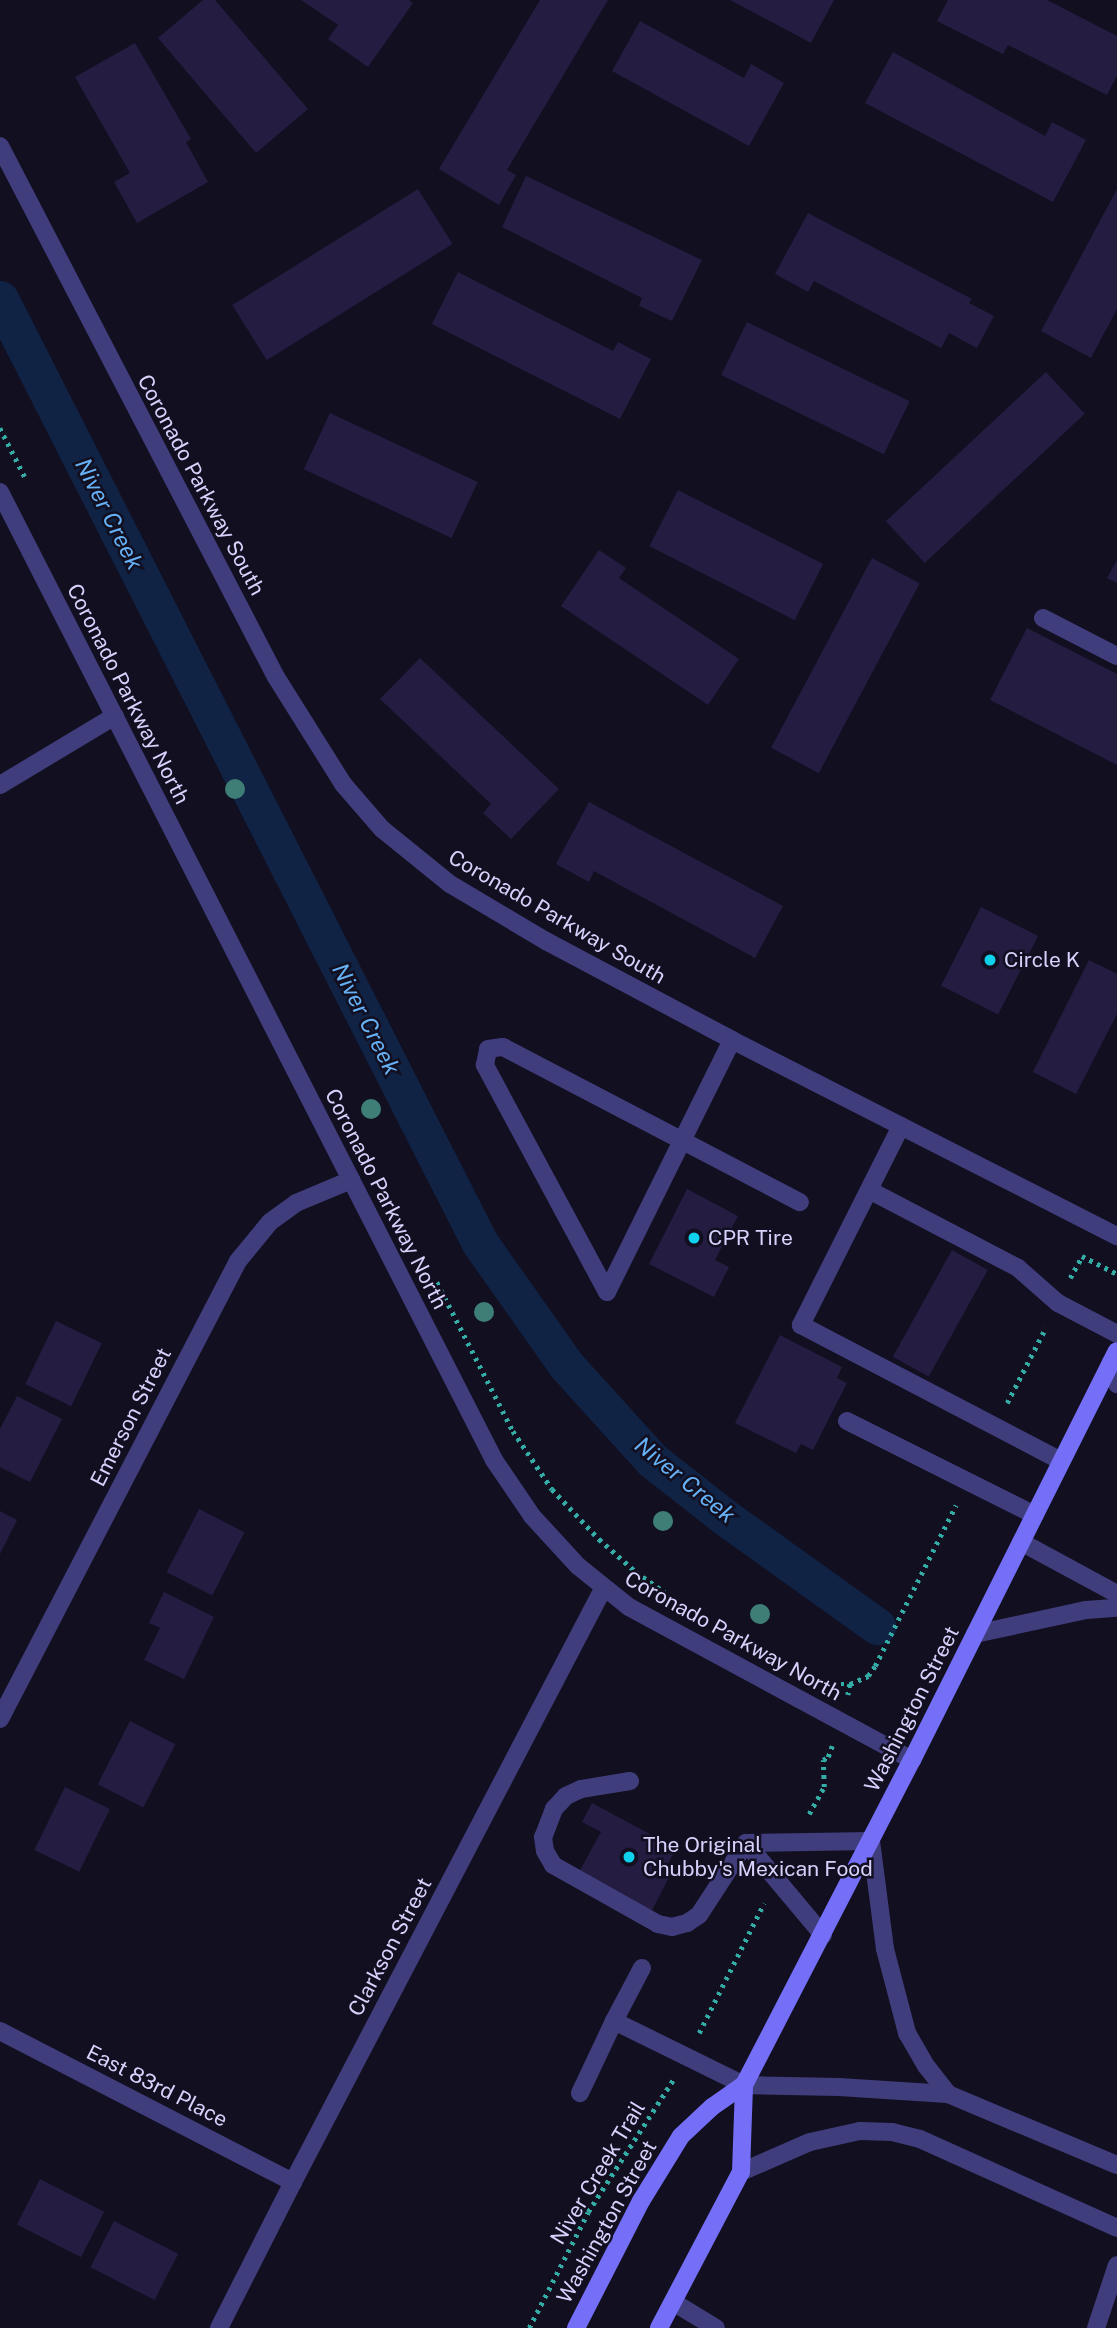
<!DOCTYPE html>
<html>
<head>
<meta charset="utf-8">
<style>
  body { margin:0 }
  #map { position:relative; width:1117px; height:2328px; overflow:hidden; background:#120f21; font-family:"Public Sans",sans-serif }
  div>[style] { position:absolute }
  [style*='--x'] { left:calc(var(--x)*1px); top:calc(var(--y)*1px); width:calc(var(--w)*1px); rotate:calc(var(--a)*1deg) }
  .canal>* { height:37px; margin:-18.5px; padding:0 18.5px; transform-origin:18.5px; border-radius:18.5px; background:#102344 }
  .building>* { inset:0; background:#241c41; transform-origin:0 0 }
  .path>* { height:4.5px; margin-top:-2.25px; transform-origin:0; background:repeating-linear-gradient(90deg,#35ada7 0 3.5px,transparent 0 8.5px) }
  .service>* { height:18px; margin:-9px; padding:0 9px; transform-origin:9px; border-radius:9px; background:#403d7d }
  .minor>* { height:18px; margin:-9px; padding:0 9px; transform-origin:9px; border-radius:9px; background:#403d7d }
  .tertiary>* { height:18px; margin:-9px; padding:0 9px; transform-origin:9px; border-radius:9px; background:#403d7d }
  .secondary>* { height:18px; margin:-9px; padding:0 9px; transform-origin:9px; border-radius:9px; background:#746ff6 }
  .trees>* { width:20px; height:20px; margin:-10px; border-radius:50%; background:#3e7e76 }
  .dots>* { width:19px; height:19px; translate:-50% -50%; box-sizing:border-box; border:4px solid #120f21; border-radius:50% }
  span { translate:-50% -50%; white-space:nowrap; text-align:center; line-height:1.15; -webkit-text-stroke:5px #120f21; paint-order:stroke }
  .street-label { font-size:21px; color:#d7d2fc }
  .poi-label { font-size:21px; color:#d7d2fc }
  .left { translate:0 -50%; text-align:left }
  .water-label { font-size:23px; color:#66b1f6; font-style:italic }
</style>
</head>
<body>
<div id="map">
  <div class="canal">
    <i style="--x:0;--y:299;--w:1059;--a:63.05"></i>
    <i style="--x:480;--y:1243;--w:149;--a:54.8"></i>
    <i style="--x:566;--y:1365;--w:128;--a:47.8"></i>
    <i style="--x:652;--y:1460;--w:94;--a:38.1"></i>
    <i style="--x:726;--y:1518;--w:186;--a:35.6"></i>
  </div>
  <div class="building">
    <i style="clip-path:polygon(203px 0,215px 0,308px 109px,256px 153px,158px 38px)"></i>
    <i style="clip-path:polygon(301px 0,409px 0,413px 3px,368px 67px,328px 39px,338px 25px)"></i>
    <i style="clip-path:polygon(540px 0,608px 0,507px 170px,516px 175px,499px 205px,439px 169px)"></i>
    <i style="clip-path:polygon(730px 0,834px 0,811px 43px)"></i>
    <i style="clip-path:polygon(948px 0,1047px 0,1117px 36px,1117px 76px,1107px 95px,1008px 45px,1003px 54px,937px 21px)"></i>
    <i style="clip-path:polygon(640px 21px,744px 78px,751px 64px,784px 83px,749px 146px,612px 71px)"></i>
    <i style="clip-path:polygon(135px 43px,191px 139px,186px 142px,208px 182px,137px 223px,114px 182px,130px 173px,75px 77px)"></i>
    <i style="clip-path:polygon(893px 52px,1045px 136px,1052px 122px,1086px 140px,1053px 202px,865px 103px)"></i>
    <i style="clip-path:polygon(526px 176px,702px 260px,672px 321px,639px 306px,642px 298px,502px 227px)"></i>
    <i style="left:418px;top:189px;width:65px;height:219px;rotate:58deg"></i>
    <i style="clip-path:polygon(1117px 189px,1117px 309px,1091px 358px,1041px 331px)"></i>
    <i style="clip-path:polygon(808px 213px,972px 299px,969px 303px,994px 316px,977px 348px,949px 333px,941px 348px,814px 281px,808px 292px,775px 274px)"></i>
    <i style="clip-path:polygon(458px 272px,613px 351px,618px 342px,651px 359px,620px 419px,432px 324px)"></i>
    <i style="left:747px;top:322px;width:181px;height:59px;rotate:26deg"></i>
    <i style="left:1046px;top:372px;width:57px;height:219px;rotate:47deg"></i>
    <i style="left:330px;top:413px;width:163px;height:62px;rotate:25deg"></i>
    <i style="left:678px;top:490px;width:163px;height:63px;rotate:27deg"></i>
    <i style="clip-path:polygon(599px 550px,626px 568px,619px 578px,739px 659px,708px 705px,561px 606px)"></i>
    <i style="left:872px;top:558px;width:54px;height:215px;rotate:28deg"></i>
    <i style="clip-path:polygon(1117px 560px,1117px 583px,1107px 578px)"></i>
    <i style="clip-path:polygon(1027px 628px,1117px 674px,1117px 765px,990px 700px)"></i>
    <i style="clip-path:polygon(420px 658px,559px 789px,511px 839px,483px 813px,491px 804px,380px 699px)"></i>
    <i style="clip-path:polygon(589px 802px,783px 906px,755px 958px,594px 871px,589px 882px,556px 864px)"></i>
    <i style="left:981px;top:907px;width:64px;height:88px;rotate:27deg"></i>
    <i style="clip-path:polygon(1089px 960px,1117px 974px,1117px 1014px,1076px 1094px,1033px 1072px)"></i>
    <i style="clip-path:polygon(687px 1189px,738px 1216px,715px 1260px,729px 1267px,714px 1297px,649px 1264px)"></i>
    <i style="left:952px;top:1250px;width:41px;height:122px;rotate:29deg"></i>
    <i style="left:56px;top:1321px;width:51px;height:70px;rotate:26deg"></i>
    <i style="clip-path:polygon(780px 1335px,842px 1367px,837px 1378px,847px 1383px,813px 1450px,801px 1444px,796px 1453px,735px 1423px)"></i>
    <i style="clip-path:polygon(17px 1396px,62px 1419px,30px 1482px,0 1467px,0 1429px)"></i>
    <i style="left:199px;top:1509px;width:51px;height:71px;rotate:27deg"></i>
    <i style="clip-path:polygon(0 1511px,17px 1520px,0 1554px)"></i>
    <i style="clip-path:polygon(164px 1592px,214px 1617px,184px 1679px,144px 1660px,160px 1628px,149px 1623px)"></i>
    <i style="left:130px;top:1721px;width:51px;height:71px;rotate:27deg"></i>
    <i style="left:65px;top:1787px;width:50px;height:70px;rotate:26deg"></i>
    <i style="clip-path:polygon(592px 1803px,676px 1848px,667px 1866px,673px 1870px,651px 1912px,579px 1872px,601px 1832px,582px 1822px)"></i>
    <i style="left:40px;top:2179px;width:72px;height:51px;rotate:27deg"></i>
    <i style="left:114px;top:2221px;width:72px;height:52px;rotate:27deg"></i>
  </div>
  <div class="path">
    <i style="--x:0;--y:428;--w:55;--a:63"></i>
    <i style="--x:1070;--y:1278;--w:25;--a:-61"></i>
    <i style="--x:1082;--y:1256;--w:39;--a:27"></i>
    <i style="--x:437;--y:1282;--w:167;--a:63"></i>
    <i style="--x:513;--y:1431;--w:70;--a:56.1"></i>
    <i style="--x:552;--y:1489;--w:69;--a:46.8"></i>
    <i style="--x:599;--y:1539;--w:50;--a:41.7"></i>
    <i style="--x:636;--y:1572;--w:35;--a:35"></i>
    <i style="--x:1007;--y:1403;--w:85;--a:-62.8"></i>
    <i style="--x:832;--y:1684;--w:18;--a:0"></i>
    <i style="--x:850;--y:1684;--w:11;--a:100"></i>
    <i style="--x:850;--y:1684;--w:20;--a:-24"></i>
    <i style="--x:868;--y:1676;--w:12;--a:-55"></i>
    <i style="--x:875;--y:1666;--w:180;--a:-63.3"></i>
    <i style="--x:809;--y:1814;--w:31;--a:-61"></i>
    <i style="--x:824;--y:1787;--w:27;--a:-92"></i>
    <i style="--x:823;--y:1760;--w:6;--a:-31"></i>
    <i style="--x:828;--y:1757;--w:12;--a:-70"></i>
    <i style="--x:699;--y:2033;--w:145;--a:-63.4"></i>
    <i style="--x:529;--y:2328;--w:130;--a:-63"></i>
    <i style="--x:588;--y:2212;--w:157;--a:-57.2"></i>
  </div>
  <div class="service">
    <i style="--x:1043;--y:618;--w:83;--a:27.2"></i>
    <i style="--x:901;--y:1126;--w:223;--a:116.7"></i>
    <i style="--x:801;--y:1325;--w:293;--a:27.6"></i>
    <i style="--x:869;--y:1190;--w:168;--a:27.6"></i>
    <i style="--x:1018;--y:1268;--w:53;--a:41.2"></i>
    <i style="--x:1058;--y:1303;--w:67;--a:27.7"></i>
    <i style="--x:607;--y:1292;--w:258;--a:-118.3"></i>
    <i style="--x:485;--y:1065;--w:16;--a:-79"></i>
    <i style="--x:488;--y:1049;--w:15;--a:-8"></i>
    <i style="--x:503;--y:1047;--w:335;--a:27.6"></i>
    <i style="--x:607;--y:1292;--w:281;--a:-63.6"></i>
    <i style="--x:1111;--y:1362;--w:23;--a:75"></i>
    <i style="--x:847;--y:1421;--w:210;--a:26.6"></i>
    <i style="--x:1021;--y:1542;--w:109;--a:28.4"></i>
    <i style="--x:975;--y:1634;--w:114;--a:-12.2"></i>
    <i style="--x:1086;--y:1610;--w:31;--a:-4"></i>
    <i style="--x:630;--y:1781;--w:50;--a:170.7"></i>
    <i style="--x:581;--y:1789;--w:17;--a:155"></i>
    <i style="--x:566;--y:1796;--w:18;--a:133"></i>
    <i style="--x:554;--y:1809;--w:30;--a:111"></i>
    <i style="--x:543;--y:1837;--w:14;--a:82"></i>
    <i style="--x:545;--y:1851;--w:16;--a:60"></i>
    <i style="--x:553;--y:1865;--w:120;--a:29.3"></i>
    <i style="--x:658;--y:1924;--w:14;--a:12"></i>
    <i style="--x:672;--y:1927;--w:16;--a:-15"></i>
    <i style="--x:687;--y:1923;--w:14;--a:-34"></i>
    <i style="--x:699;--y:1915;--w:86;--a:-56.9"></i>
    <i style="--x:746;--y:1843;--w:125;--a:-0.9"></i>
    <i style="--x:871;--y:1841;--w:109;--a:82.6"></i>
    <i style="--x:885;--y:1949;--w:87;--a:75.3"></i>
    <i style="--x:907;--y:2033;--w:39;--a:60"></i>
    <i style="--x:927;--y:2067;--w:34;--a:52"></i>
    <i style="--x:746;--y:1843;--w:120;--a:50.1"></i>
    <i style="--x:614;--y:2021;--w:60;--a:-62.2"></i>
    <i style="--x:580;--y:2093;--w:80;--a:-64.7"></i>
    <i style="--x:614;--y:2021;--w:145;--a:26.2"></i>
    <i style="--x:744;--y:2085;--w:95;--a:1.2"></i>
    <i style="--x:839;--y:2087;--w:109;--a:3.7"></i>
    <i style="--x:948;--y:2094;--w:183;--a:22.8"></i>
    <i style="--x:741;--y:2172;--w:75;--a:-23.5"></i>
    <i style="--x:810;--y:2142;--w:51;--a:-12.4"></i>
    <i style="--x:860;--y:2131;--w:32;--a:2"></i>
    <i style="--x:892;--y:2132;--w:29;--a:14"></i>
    <i style="--x:920;--y:2139;--w:216;--a:24.3"></i>
    <i style="--x:673;--y:2302;--w:50;--a:31.2"></i>
    <i style="--x:1096;--y:2328;--w:66;--a:-71.6"></i>
  </div>
  <div class="minor">
    <i style="--x:0;--y:492;--w:1087;--a:62.96"></i>
    <i style="--x:494;--y:1460;--w:68;--a:55.8"></i>
    <i style="--x:532;--y:1516;--w:68;--a:47.4"></i>
    <i style="--x:578;--y:1566;--w:65;--a:38.8"></i>
    <i style="--x:629;--y:1607;--w:322;--a:28.4"></i>
    <i style="--x:0;--y:785;--w:134;--a:-31"></i>
    <i style="--x:0;--y:1719;--w:516;--a:-62.54"></i>
    <i style="--x:238;--y:1261;--w:50;--a:-50.6"></i>
    <i style="--x:270;--y:1222;--w:32;--a:-36"></i>
    <i style="--x:296;--y:1203;--w:60;--a:-22.7"></i>
    <i style="--x:0;--y:2031;--w:330;--a:27.3"></i>
    <i style="--x:219;--y:2328;--w:164;--a:-63.1"></i>
    <i style="--x:293;--y:2182;--w:669;--a:-62.4"></i>
  </div>
  <div class="tertiary">
    <i style="--x:0;--y:146;--w:598;--a:62.54"></i>
    <i style="--x:276;--y:677;--w:126;--a:57.9"></i>
    <i style="--x:343;--y:784;--w:60;--a:49.1"></i>
    <i style="--x:382;--y:829;--w:87;--a:39"></i>
    <i style="--x:450;--y:884;--w:112;--a:30.7"></i>
    <i style="--x:546;--y:941;--w:211;--a:28"></i>
    <i style="--x:732;--y:1040;--w:432;--a:27"></i>
  </div>
  <div class="secondary">
    <i style="--x:576;--y:2328;--w:143;--a:-62.9"></i>
    <i style="--x:641;--y:2201;--w:76;--a:-58.4"></i>
    <i style="--x:681;--y:2136;--w:42;--a:-43.1"></i>
    <i style="--x:712;--y:2107;--w:39;--a:-35"></i>
    <i style="--x:659;--y:2328;--w:176;--a:-62.3"></i>
    <i style="--x:741;--y:2172;--w:87;--a:-88"></i>
    <i style="--x:744;--y:2085;--w:366;--a:-62.7"></i>
    <i style="--x:912;--y:1760;--w:457;--a:-63.4"></i>
  </div>
  <div class="trees">
    <i style="left:235px;top:789px"></i>
    <i style="left:371px;top:1109px"></i>
    <i style="left:484px;top:1312px"></i>
    <i style="left:663px;top:1521px"></i>
    <i style="left:760px;top:1614px"></i>
  </div>
  <div class="dots">
    <i style="left:990px;top:960px;background:#0ed2ec"></i>
    <i style="left:694px;top:1238px;background:#0ed2ec"></i>
    <i style="left:629px;top:1857px;background:#0ed2ec"></i>
  </div>
  <div class="street-label">
    <span style="left:201px;top:485px;rotate:62deg">Coronado Parkway South</span>
    <span style="left:128px;top:694px;rotate:63deg">Coronado Parkway North</span>
    <span style="left:557px;top:917px;rotate:30deg">Coronado Parkway South</span>
    <span style="left:386px;top:1199px;rotate:63deg">Coronado Parkway North</span>
    <span style="left:131px;top:1417px;rotate:-63deg">Emerson Street</span>
    <span style="left:733px;top:1636px;rotate:29deg">Coronado Parkway North</span>
    <span style="left:912px;top:1709px;rotate:-63deg">Washington Street</span>
    <span style="left:390px;top:1947px;rotate:-62deg">Clarkson Street</span>
    <span style="left:157px;top:2086px;rotate:27deg">East 83rd Place</span>
    <span style="left:598px;top:2173px;rotate:-59deg">Niver Creek Trail</span>
    <span style="left:607px;top:2222px;rotate:-61deg">Washington Street</span>
  </div>
  <div class="poi-label">
    <span class="left" style="left:1004px;top:960px">Circle K</span>
    <span class="left" style="left:708px;top:1238px">CPR Tire</span>
    <span class="left" style="left:643px;top:1857px">The Original<br>Chubby's Mexican Food</span>
  </div>
  <div class="water-label">
    <span style="left:109px;top:514px;rotate:63deg">Niver Creek</span>
    <span style="left:366px;top:1019px;rotate:63deg">Niver Creek</span>
    <span style="left:685px;top:1480px;rotate:39deg">Niver Creek</span>
  </div>
</div>
</body>
</html>
